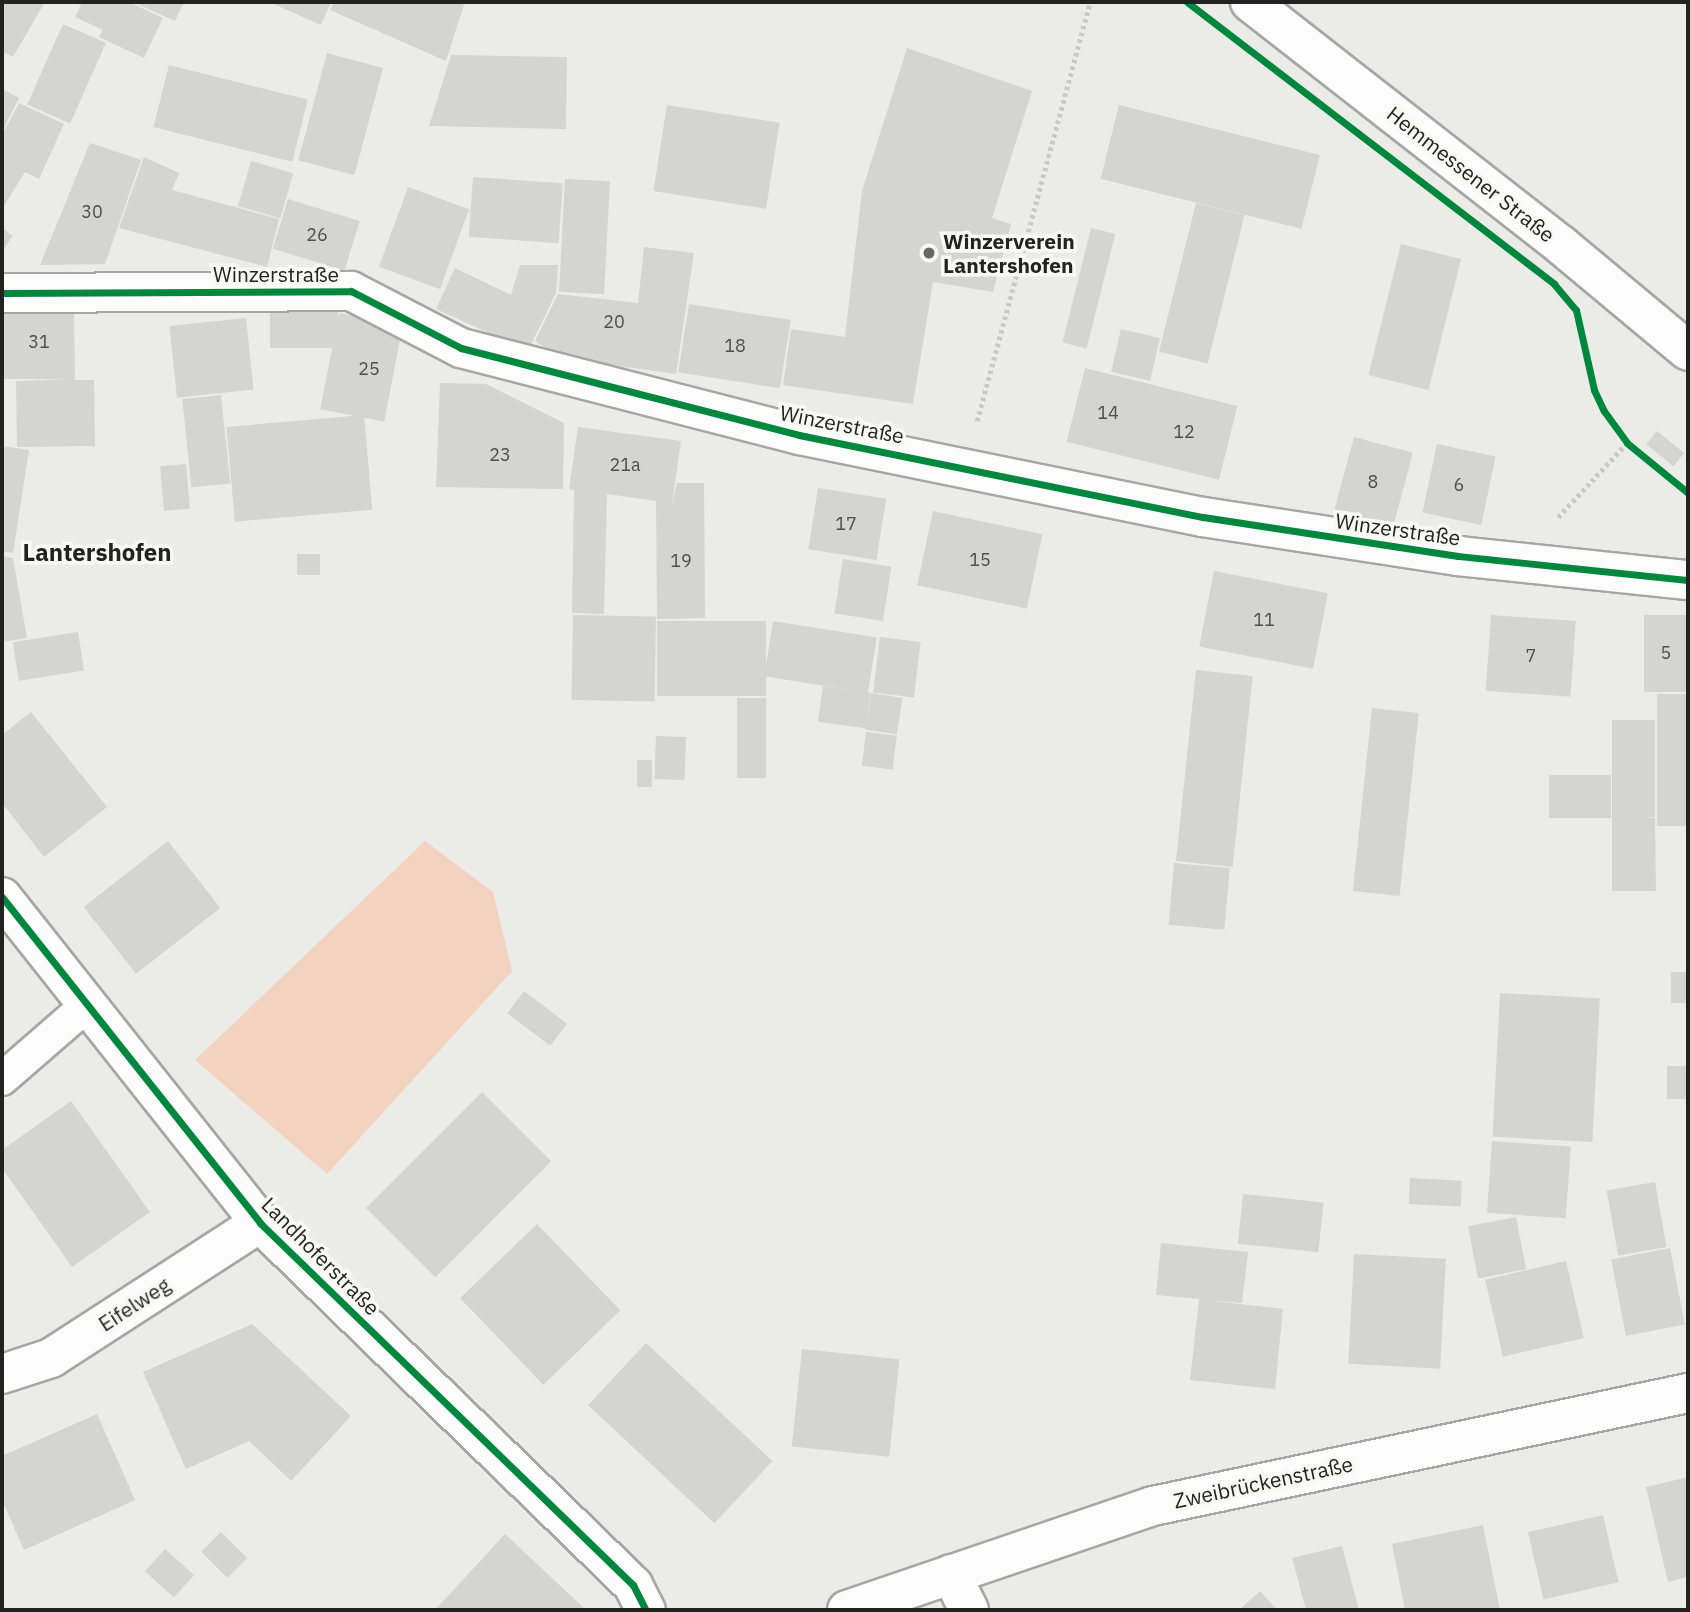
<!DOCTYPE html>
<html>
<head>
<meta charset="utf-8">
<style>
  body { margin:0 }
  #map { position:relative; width:1690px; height:1612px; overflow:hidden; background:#ebebe8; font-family:"IBM Plex Sans",sans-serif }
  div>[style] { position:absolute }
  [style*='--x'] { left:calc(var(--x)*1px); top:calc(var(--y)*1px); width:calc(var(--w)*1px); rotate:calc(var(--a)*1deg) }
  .green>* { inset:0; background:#f4d2c0 }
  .building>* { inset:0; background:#d4d4d1; transform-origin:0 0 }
  .path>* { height:4.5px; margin-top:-2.25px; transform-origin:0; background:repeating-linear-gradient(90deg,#c9c9c8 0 3.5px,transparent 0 7px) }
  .roads { filter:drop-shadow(2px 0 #a6a6a4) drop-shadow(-2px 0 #a6a6a4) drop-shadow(0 2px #a6a6a4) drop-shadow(0 -2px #a6a6a4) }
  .lane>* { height:32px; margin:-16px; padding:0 16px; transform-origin:16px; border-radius:16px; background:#fcfcfc }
  .street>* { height:38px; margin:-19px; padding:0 19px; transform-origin:19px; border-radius:19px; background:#fcfcfc }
  .secondary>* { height:38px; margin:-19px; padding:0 19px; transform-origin:19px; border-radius:19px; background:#fcfcfc }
  .cycleway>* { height:7px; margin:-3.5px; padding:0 3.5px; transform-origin:3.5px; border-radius:3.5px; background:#00873e }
  .dots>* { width:19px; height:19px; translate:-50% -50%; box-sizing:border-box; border:4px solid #f9f9f4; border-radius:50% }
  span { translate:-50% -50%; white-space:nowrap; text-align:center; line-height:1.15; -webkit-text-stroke:7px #f9f9f4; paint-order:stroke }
  .number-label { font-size:18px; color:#4e4e4c }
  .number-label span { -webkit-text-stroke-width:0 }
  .street-label { font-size:21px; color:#222220 }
  .poi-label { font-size:21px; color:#222220; font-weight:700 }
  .left { translate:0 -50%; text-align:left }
  .quarter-label { font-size:24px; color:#222220; font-weight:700 }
  .frame { position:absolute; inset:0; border:4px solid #222220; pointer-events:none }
</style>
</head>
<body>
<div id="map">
  <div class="green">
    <i style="clip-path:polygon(425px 841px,493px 892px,512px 971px,327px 1174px,195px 1060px)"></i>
  </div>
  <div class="building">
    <i style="clip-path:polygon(2px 2px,45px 2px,13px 57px,2px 51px)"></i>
    <i style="clip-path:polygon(82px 2px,129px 2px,163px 18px,144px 58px,99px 37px,103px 30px,75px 17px)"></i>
    <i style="clip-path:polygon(133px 2px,184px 2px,175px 21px)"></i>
    <i style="clip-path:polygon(269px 2px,331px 2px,321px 25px)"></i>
    <i style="clip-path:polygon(334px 2px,465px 2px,446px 61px,330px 10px)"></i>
    <i style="left:63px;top:24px;width:47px;height:88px;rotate:24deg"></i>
    <i style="clip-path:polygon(907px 48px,1032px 91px,992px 218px,1011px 224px,993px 292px,933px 282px,913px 404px,783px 385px,791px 329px,845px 337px,862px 191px)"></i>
    <i style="left:327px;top:53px;width:58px;height:111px;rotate:15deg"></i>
    <i style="clip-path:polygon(451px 55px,567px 57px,566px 129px,429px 126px)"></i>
    <i style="left:169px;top:65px;width:143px;height:64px;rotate:14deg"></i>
    <i style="clip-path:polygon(2px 89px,19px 98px,2px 132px)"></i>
    <i style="clip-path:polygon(19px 103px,64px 124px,39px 179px,25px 172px,2px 209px,2px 135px)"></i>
    <i style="left:667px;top:105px;width:114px;height:87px;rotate:9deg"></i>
    <i style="left:1119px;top:105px;width:207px;height:76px;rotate:14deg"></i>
    <i style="clip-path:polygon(90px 143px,141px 160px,105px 264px,40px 265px)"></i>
    <i style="clip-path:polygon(144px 157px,179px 173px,172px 190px,279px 219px,267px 267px,119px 228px)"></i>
    <i style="left:251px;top:161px;width:44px;height:47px;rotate:16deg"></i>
    <i style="left:473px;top:177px;width:90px;height:60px;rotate:4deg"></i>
    <i style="left:565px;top:179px;width:45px;height:113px;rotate:3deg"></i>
    <i style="left:408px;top:187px;width:65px;height:85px;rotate:20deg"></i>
    <i style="left:288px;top:199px;width:75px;height:52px;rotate:17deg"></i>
    <i style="left:1196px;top:203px;width:50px;height:153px;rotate:14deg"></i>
    <i style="clip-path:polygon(2px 228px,13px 236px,2px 251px)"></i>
    <i style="left:1091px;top:228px;width:25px;height:118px;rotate:14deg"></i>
    <i style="left:1401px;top:244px;width:62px;height:135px;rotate:14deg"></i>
    <i style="clip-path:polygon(644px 247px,694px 253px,676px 374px,561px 358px,535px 341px,558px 294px,638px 303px)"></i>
    <i style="clip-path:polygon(520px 265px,558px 265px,556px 293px,528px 351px,436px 309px,455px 268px,511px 295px)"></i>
    <i style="left:689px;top:304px;width:103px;height:69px;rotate:9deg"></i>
    <i style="clip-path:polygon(74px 305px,75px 380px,94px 380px,95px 446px,17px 447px,16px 381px,70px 379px,4px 379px,4px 306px)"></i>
    <i style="left:270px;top:312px;width:68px;height:36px"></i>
    <i style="left:339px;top:313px;width:65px;height:98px;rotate:11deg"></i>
    <i style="left:246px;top:318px;width:72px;height:77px;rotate:84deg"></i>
    <i style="left:1121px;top:329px;width:40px;height:44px;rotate:13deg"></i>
    <i style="left:1085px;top:368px;width:157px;height:76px;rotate:14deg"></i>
    <i style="clip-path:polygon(440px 383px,486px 384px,564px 423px,563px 489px,436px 487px)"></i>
    <i style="left:221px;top:395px;width:89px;height:39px;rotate:84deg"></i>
    <i style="left:364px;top:415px;width:95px;height:138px;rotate:85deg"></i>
    <i style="clip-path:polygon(578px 427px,681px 441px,672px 504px,677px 483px,704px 483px,705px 618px,657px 619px,656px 501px,607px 494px,604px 614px,572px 613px,574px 490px,569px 489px)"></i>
    <i style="left:1657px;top:431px;width:35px;height:17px;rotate:39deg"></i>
    <i style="left:1354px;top:437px;width:61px;height:76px;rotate:15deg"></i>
    <i style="left:1437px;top:444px;width:60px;height:70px;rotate:12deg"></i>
    <i style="clip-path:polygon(2px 446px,29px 450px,13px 553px,2px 551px)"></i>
    <i style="left:186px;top:464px;width:45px;height:26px;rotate:85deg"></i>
    <i style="left:818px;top:488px;width:69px;height:62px;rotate:9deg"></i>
    <i style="left:933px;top:511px;width:112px;height:76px;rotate:12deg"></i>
    <i style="left:320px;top:554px;width:21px;height:23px;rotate:90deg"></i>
    <i style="clip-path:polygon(2px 556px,13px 558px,27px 638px,2px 642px)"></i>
    <i style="left:843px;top:559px;width:49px;height:55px;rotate:9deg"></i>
    <i style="left:1214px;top:571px;width:116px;height:77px;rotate:11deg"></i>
    <i style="left:573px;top:615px;width:83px;height:85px;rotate:1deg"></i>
    <i style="left:1491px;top:615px;width:85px;height:76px;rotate:4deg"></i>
    <i style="left:1644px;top:615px;width:44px;height:77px"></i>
    <i style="left:657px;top:621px;width:109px;height:75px"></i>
    <i style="left:773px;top:621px;width:105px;height:56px;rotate:9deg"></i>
    <i style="left:78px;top:632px;width:39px;height:66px;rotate:81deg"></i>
    <i style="left:880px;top:637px;width:41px;height:56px;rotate:7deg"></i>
    <i style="left:1196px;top:670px;width:57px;height:192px;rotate:6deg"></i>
    <i style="left:823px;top:686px;width:48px;height:36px;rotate:8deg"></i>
    <i style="left:871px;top:693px;width:32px;height:37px;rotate:9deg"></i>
    <i style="left:1657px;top:694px;width:31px;height:132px"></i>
    <i style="left:737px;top:698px;width:29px;height:80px"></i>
    <i style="left:1372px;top:708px;width:47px;height:184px;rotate:6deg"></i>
    <i style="clip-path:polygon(31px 712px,107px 807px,44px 857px,2px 803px,2px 735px)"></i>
    <i style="clip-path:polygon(1612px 720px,1655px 720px,1655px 817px,1644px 818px,1655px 818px,1656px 891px,1612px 891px)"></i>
    <i style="left:866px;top:732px;width:31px;height:34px;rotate:7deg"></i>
    <i style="left:656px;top:736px;width:30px;height:43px;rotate:2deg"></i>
    <i style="left:637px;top:760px;width:15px;height:27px"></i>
    <i style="left:1549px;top:775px;width:62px;height:43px"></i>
    <i style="left:168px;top:841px;width:85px;height:107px;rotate:52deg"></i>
    <i style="left:1174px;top:863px;width:56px;height:62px;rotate:5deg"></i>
    <i style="left:1671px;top:972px;width:17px;height:31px"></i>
    <i style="left:524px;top:991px;width:54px;height:28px;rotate:37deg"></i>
    <i style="left:1500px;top:993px;width:100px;height:144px;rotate:3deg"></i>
    <i style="left:1667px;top:1066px;width:21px;height:33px"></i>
    <i style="left:482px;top:1092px;width:98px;height:164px;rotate:45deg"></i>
    <i style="clip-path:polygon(71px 1101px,150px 1212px,72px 1267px,2px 1168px,2px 1150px)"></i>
    <i style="left:1492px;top:1141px;width:79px;height:72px;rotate:4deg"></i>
    <i style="left:1410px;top:1178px;width:52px;height:26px;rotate:3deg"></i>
    <i style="left:1655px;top:1182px;width:66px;height:49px;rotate:80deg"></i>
    <i style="left:1243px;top:1194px;width:81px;height:50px;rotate:6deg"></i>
    <i style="left:1516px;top:1217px;width:53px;height:49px;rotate:79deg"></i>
    <i style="left:537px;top:1224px;width:120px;height:107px;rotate:46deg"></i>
    <i style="clip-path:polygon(1161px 1243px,1248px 1252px,1242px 1303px,1206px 1300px,1283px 1309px,1275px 1389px,1190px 1380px,1199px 1299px,1156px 1295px)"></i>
    <i style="left:1670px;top:1248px;width:78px;height:60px;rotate:79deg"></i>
    <i style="left:1354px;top:1254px;width:92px;height:110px;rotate:3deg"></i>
    <i style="left:1566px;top:1261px;width:79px;height:83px;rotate:77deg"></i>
    <i style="clip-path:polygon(252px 1324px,351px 1416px,291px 1481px,249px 1441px,186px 1469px,143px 1372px)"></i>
    <i style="left:646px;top:1343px;width:173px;height:85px;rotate:43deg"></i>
    <i style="left:802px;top:1349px;width:98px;height:98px;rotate:6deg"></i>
    <i style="clip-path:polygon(97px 1414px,135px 1500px,24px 1550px,2px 1500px,2px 1456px)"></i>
    <i style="clip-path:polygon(1688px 1477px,1688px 1577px,1668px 1582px,1646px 1487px)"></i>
    <i style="left:1603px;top:1515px;width:69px;height:77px;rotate:77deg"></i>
    <i style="clip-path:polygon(1483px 1525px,1500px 1610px,1405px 1610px,1392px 1544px)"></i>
    <i style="left:221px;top:1532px;width:37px;height:28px;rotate:45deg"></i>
    <i style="clip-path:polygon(505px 1534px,583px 1607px,580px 1610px,435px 1610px)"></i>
    <i style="clip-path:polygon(1342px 1546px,1359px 1610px,1306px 1610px,1292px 1558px)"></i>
    <i style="left:165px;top:1549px;width:39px;height:30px;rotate:42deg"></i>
    <i style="clip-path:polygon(1260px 1591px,1277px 1610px,1239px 1610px)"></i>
  </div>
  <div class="path">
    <i style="--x:977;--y:421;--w:434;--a:-74.9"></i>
    <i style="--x:1558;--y:517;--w:101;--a:-47"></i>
  </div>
  <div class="roads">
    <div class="lane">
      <i style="--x:2;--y:1079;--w:113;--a:-41"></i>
    </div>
    <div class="street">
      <i style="--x:2;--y:293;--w:349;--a:-0.3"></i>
      <i style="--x:351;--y:291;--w:124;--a:27.4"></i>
      <i style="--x:461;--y:348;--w:349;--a:14.4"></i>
      <i style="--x:799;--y:435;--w:412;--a:11.5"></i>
      <i style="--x:1203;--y:517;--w:258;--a:8.7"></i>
      <i style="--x:1458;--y:556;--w:231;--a:6"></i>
      <i style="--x:2;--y:897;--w:416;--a:51.6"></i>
      <i style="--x:260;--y:1223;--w:520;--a:44.14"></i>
      <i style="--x:633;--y:1585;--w:28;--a:63"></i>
      <i style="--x:2;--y:1374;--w:52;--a:-18.1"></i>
      <i style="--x:51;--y:1358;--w:249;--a:-32.9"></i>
      <i style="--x:951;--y:1574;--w:40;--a:63.4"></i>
      <i style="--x:847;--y:1610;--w:323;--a:-18.8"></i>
      <i style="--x:1153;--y:1506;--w:547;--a:-11.93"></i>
    </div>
    <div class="secondary">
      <i style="--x:1250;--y:2;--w:395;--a:38"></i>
      <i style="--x:1561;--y:245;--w:165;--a:39.8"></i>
    </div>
  </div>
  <div class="cycleway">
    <i style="--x:1187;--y:2;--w:463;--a:37.5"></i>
    <i style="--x:1554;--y:284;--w:34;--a:50"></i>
    <i style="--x:1576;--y:310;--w:82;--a:77.3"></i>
    <i style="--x:1594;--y:390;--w:23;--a:65"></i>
    <i style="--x:1604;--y:411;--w:39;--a:54"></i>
    <i style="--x:1627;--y:443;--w:79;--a:39.3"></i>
    <i style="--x:2;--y:293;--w:349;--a:-0.3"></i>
    <i style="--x:351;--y:291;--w:124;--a:27.4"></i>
    <i style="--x:461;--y:348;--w:349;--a:14.4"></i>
    <i style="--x:799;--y:435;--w:412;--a:11.5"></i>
    <i style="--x:1203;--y:517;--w:258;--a:8.7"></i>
    <i style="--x:1458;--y:556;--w:231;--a:6"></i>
    <i style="--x:2;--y:897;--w:416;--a:51.6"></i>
    <i style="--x:260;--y:1223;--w:520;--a:44.14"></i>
    <i style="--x:633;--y:1585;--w:28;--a:63"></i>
  </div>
  <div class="dots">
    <i style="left:929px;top:253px;background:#686866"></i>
  </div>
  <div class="number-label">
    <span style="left:92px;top:212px">30</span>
    <span style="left:317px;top:235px">26</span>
    <span style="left:614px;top:322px">20</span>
    <span style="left:39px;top:342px">31</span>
    <span style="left:735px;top:346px">18</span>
    <span style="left:369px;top:369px">25</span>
    <span style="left:1108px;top:413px">14</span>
    <span style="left:1184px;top:432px">12</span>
    <span style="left:500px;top:455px">23</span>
    <span style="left:625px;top:465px">21a</span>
    <span style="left:1373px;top:482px">8</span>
    <span style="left:1459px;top:485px">6</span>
    <span style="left:846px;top:524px">17</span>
    <span style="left:980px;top:560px">15</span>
    <span style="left:681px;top:561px">19</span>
    <span style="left:1264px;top:620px">11</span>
    <span style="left:1666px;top:653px">5</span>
    <span style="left:1531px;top:656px">7</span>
  </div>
  <div class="street-label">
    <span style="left:1471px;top:174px;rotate:38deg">Hemmessener Straße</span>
    <span style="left:276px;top:274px">Winzerstraße</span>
    <span style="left:842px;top:424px;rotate:11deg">Winzerstraße</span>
    <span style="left:1398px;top:529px;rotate:8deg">Winzerstraße</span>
    <span style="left:321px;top:1256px;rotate:45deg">Landhoferstraße</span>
    <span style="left:134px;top:1304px;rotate:-33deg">Eifelweg</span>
    <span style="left:1263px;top:1482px;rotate:-12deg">Zweibrückenstraße</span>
  </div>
  <div class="poi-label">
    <span class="left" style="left:943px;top:253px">Winzerverein<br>Lantershofen</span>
  </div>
  <div class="quarter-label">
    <span style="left:97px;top:553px">Lantershofen</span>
  </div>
  <div class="frame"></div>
</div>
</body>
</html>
